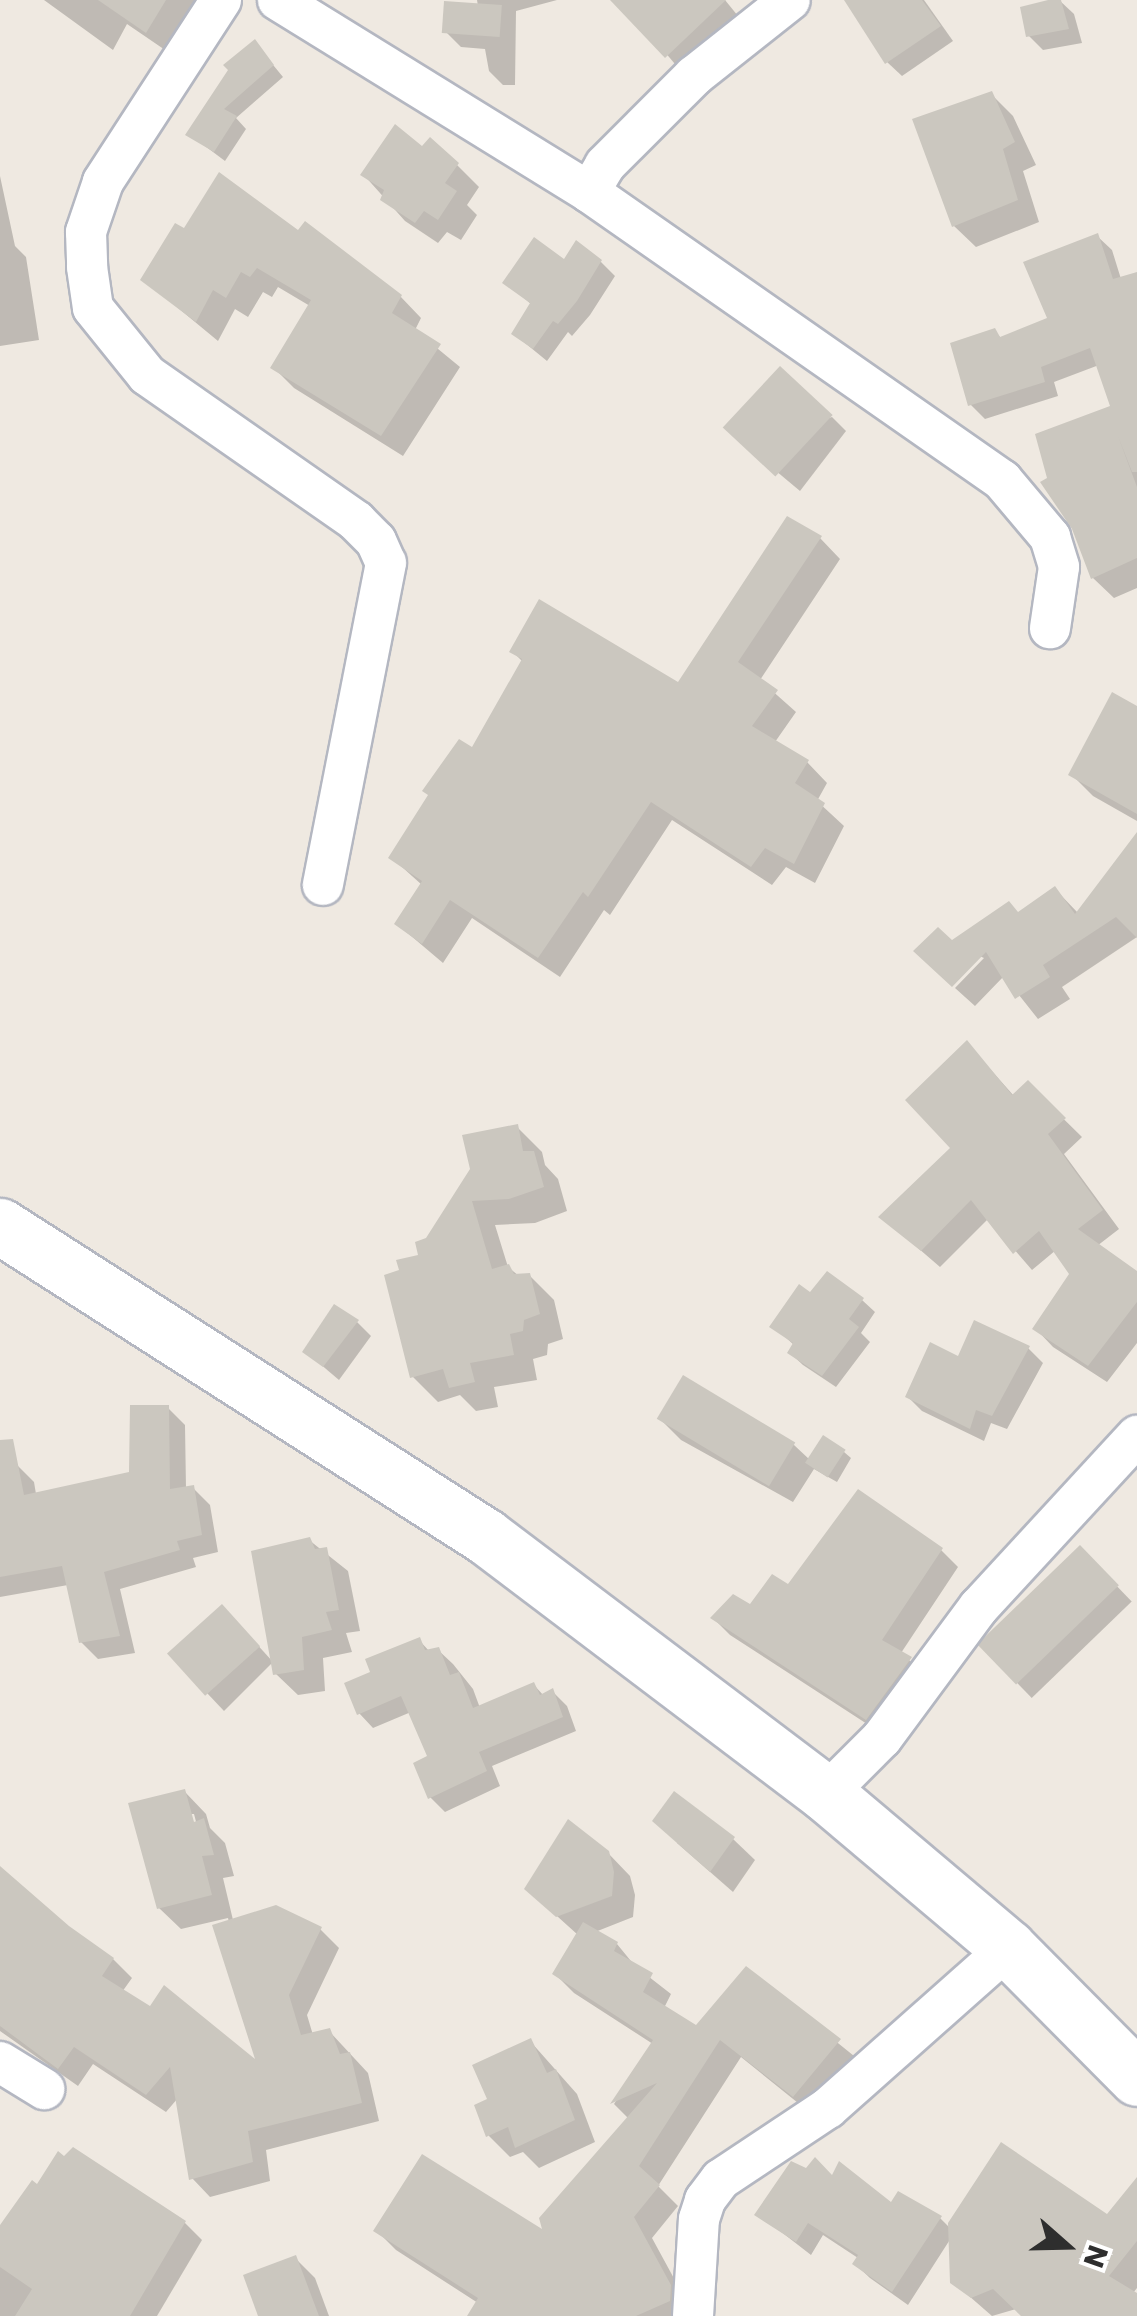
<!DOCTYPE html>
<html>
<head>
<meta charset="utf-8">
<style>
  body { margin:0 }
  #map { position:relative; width:1137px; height:2316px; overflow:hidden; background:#efe9e1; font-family:Poppins,sans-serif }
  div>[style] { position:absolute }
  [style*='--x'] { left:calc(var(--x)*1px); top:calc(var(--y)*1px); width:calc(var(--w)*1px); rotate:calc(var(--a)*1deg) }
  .shadow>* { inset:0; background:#0003; transform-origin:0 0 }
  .building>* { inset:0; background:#cbc7bf; transform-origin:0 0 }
  .roads { filter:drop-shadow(2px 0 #b4b7c1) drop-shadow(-2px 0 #b4b7c1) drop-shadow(0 2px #b4b7c1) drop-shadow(0 -2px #b4b7c1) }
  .street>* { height:40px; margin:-20px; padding:0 20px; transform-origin:20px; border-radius:20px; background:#fff }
  .secondary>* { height:55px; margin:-27.5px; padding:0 27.5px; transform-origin:27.5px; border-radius:27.5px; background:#fff }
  span { translate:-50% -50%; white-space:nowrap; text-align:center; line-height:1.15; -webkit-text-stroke:9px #fff; paint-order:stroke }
  .north { position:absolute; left:1017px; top:2196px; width:100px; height:100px; -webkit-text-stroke:8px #fff; paint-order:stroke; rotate:110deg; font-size:28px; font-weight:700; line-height:40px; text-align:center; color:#2e2e2e }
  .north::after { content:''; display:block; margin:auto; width:35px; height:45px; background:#2e2e2e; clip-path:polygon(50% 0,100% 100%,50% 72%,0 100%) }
</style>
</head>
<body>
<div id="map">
  <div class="shadow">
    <i style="clip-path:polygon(44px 0,196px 0,197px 1px,168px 52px,127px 24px,113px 50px)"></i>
    <i style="clip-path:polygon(477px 0,557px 0,516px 11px,515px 85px,503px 85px,489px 71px,485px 49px,461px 47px,446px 32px,478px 6px)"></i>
    <i style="clip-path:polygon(621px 0,725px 0,738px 16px,680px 70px)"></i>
    <i style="clip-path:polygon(848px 0,924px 0,953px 41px,902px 76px,887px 62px)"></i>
    <i style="clip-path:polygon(1059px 0,1074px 14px,1082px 43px,1043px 50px,1029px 36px)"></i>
    <i style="clip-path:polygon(255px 43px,283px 77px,236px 118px,246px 129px,225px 161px,189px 134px)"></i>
    <i style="clip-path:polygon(991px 94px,1013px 116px,1036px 165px,1023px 171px,1039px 222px,976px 247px,954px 226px)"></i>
    <i style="clip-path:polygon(423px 149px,457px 165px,479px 187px,467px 205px,477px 215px,461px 240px,447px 232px,438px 243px,405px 221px,363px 174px)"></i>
    <i style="clip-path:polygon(0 176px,15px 246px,26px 257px,39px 340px,0 346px)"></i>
    <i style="clip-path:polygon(185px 231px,299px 234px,400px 296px,421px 318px,415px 330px,460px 367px,403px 456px,294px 388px,273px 367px,310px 306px,278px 287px,272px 297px,263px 292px,248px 317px,235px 309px,218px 341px,143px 279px)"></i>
    <i style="clip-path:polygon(1097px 236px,1112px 250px,1121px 279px,1137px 275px,1137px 588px,1114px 598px,1093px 578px,1075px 528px,1117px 419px,1099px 365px,1054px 382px,1058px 396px,985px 419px,970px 404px,994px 331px,1002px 339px,1051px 319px)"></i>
    <i style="clip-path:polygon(565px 262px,601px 262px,615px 276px,590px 315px,572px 336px,568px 332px,547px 361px,514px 334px,532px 305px,506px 282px)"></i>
    <i style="clip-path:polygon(832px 417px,846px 431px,800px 491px,745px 445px)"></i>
    <i style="clip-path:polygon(820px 538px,840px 559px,760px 680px,796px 712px,775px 742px,807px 762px,827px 783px,817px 801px,844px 826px,815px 883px,786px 867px,772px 885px,672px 820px,610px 915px,604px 910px,560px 977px,472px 918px,443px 963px,397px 924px,422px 885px,392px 858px,473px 751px,523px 662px,512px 651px,679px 685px)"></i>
    <i style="clip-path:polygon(1137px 709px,1137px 821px,1093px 796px,1071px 774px)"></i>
    <i style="clip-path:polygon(1137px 836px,1137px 937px,1062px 987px,1070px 999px,1038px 1019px,1004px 976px,975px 1006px,955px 988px,984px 958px,952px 944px,1019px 914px,1055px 889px,1078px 913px)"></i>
    <i style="clip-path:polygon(967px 1043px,1014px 1096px,1028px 1084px,1082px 1137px,1064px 1154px,1119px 1229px,1097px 1246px,1137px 1274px,1137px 1343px,1107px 1382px,1053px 1347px,1036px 1329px,1072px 1274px,1056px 1250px,1032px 1270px,988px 1219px,940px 1267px,882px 1217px,953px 1148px)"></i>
    <i style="clip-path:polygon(517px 1127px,542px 1152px,545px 1165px,558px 1179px,567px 1211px,535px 1223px,495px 1225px,508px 1267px,519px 1276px,529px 1275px,554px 1300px,563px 1339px,548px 1344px,547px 1355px,533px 1359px,537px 1380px,494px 1387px,498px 1407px,476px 1411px,460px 1395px,438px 1402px,413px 1377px,403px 1272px,421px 1256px,428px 1240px)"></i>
    <i style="clip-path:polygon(811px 1296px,862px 1300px,875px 1312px,861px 1333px,870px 1342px,836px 1387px,803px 1365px,790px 1353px,794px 1345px,773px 1326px)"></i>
    <i style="clip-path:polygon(357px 1322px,371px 1336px,339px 1380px,306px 1352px)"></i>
    <i style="clip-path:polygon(1028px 1348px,1043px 1363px,1007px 1429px,991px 1423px,984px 1441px,922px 1411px,908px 1397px,959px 1359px)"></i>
    <i style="clip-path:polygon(168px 1408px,185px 1425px,186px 1489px,193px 1488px,210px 1505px,218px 1552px,193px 1558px,196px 1567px,120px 1589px,135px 1653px,98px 1659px,81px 1642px,68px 1585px,0 1597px,0 1468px,16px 1464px,34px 1482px,36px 1494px,131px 1474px)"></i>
    <i style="clip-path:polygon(659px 1418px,794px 1445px,810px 1460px,844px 1452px,851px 1458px,837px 1482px,814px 1469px,793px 1502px,681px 1440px)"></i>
    <i style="clip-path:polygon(309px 1540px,348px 1571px,360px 1631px,346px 1633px,352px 1652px,323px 1658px,325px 1691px,298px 1695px,276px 1674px)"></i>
    <i style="left:1081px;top:1549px;width:73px;height:139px;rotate:46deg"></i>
    <i style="clip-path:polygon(941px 1550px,958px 1567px,901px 1653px,927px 1676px,884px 1735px,730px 1635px,713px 1618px,751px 1608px,788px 1587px)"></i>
    <i style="clip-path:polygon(236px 1621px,273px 1662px,224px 1711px,173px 1657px)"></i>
    <i style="clip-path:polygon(419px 1640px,430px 1652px,438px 1650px,453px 1664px,473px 1689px,480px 1708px,534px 1685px,544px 1696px,552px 1691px,567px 1706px,576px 1731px,492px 1766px,500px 1786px,445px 1812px,430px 1797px,430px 1757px,411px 1712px,373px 1728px,359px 1713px,373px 1673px)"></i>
    <i style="clip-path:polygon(evenodd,185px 1792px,206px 1814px,210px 1828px,225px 1843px,234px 1876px,223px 1878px,233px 1920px,320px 1929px,339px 1948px,307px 2015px,313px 2035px,329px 2031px,368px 2073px,379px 2121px,266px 2150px,270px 2181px,210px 2197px,192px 2178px,178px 2098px,166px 2112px,93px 2064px,78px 2086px,0 2031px,0 1870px,67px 1928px,113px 1959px,132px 1978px,122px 1992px,260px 2066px,228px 1918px,181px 1929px,159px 1908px,185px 1792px,189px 1814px,194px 1814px,199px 1833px,189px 1814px)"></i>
    <i style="clip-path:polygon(733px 1839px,755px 1860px,733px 1892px,677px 1843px)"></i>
    <i style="clip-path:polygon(608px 1853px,630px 1876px,635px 1895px,633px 1917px,595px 1932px,617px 1944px,635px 1966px,671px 1994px,664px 2008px,697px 2028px,746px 1969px,859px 2060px,813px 2115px,741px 2057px,658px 2186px,678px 2206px,652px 2238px,689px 2306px,689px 2316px,470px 2316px,478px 2303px,396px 2250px,377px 2231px,547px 2235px,629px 2119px,614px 2104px,653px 2044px,574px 1993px,555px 1974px,578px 1935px,527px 1889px)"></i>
    <i style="clip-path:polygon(530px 2041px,577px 2094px,595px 2142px,539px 2168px,523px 2152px,510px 2157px,489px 2136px,491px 2100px)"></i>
    <i style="clip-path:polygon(833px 2179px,892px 2205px,940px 2218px,949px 2227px,1108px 2217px,1137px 2181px,1137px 2288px,1133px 2293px,1137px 2296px,1137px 2316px,1024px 2316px,1016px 2309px,992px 2316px,953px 2282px,951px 2238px,908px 2305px,870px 2278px,855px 2264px,858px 2258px,823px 2235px,811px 2255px,758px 2214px)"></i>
    <i style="clip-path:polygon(185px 2223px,202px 2240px,157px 2316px,0 2316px,0 2246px)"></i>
    <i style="clip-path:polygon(295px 2258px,315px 2278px,329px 2316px,261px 2316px)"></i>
  </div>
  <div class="building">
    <i style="clip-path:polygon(98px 0,166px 0,146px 33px)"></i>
    <i style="clip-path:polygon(610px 0,726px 0,665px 58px)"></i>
    <i style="clip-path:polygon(844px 0,922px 0,941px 26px,885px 64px)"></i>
    <i style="clip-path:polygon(1048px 0,1061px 0,1069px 29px,1026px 37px,1020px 7px)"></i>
    <i style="left:444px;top:1px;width:58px;height:32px;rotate:4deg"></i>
    <i style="clip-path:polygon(255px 39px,274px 65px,224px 109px,237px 116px,214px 152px,185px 135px,228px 70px,223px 65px)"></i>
    <i style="clip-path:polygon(992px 91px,1015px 142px,1003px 149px,1018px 200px,952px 227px,912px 119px)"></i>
    <i style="clip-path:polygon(395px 124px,422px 146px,430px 137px,459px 163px,445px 183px,457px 191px,438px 220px,424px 211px,415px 223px,380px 200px,384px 190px,360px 175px)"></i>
    <i style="clip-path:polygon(219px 172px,298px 230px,305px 221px,402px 295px,392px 313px,441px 344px,381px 436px,270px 368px,311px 300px,257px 268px,250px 277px,241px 272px,226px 298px,213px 290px,196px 322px,140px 280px,175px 223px,184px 228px)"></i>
    <i style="clip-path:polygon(1098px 233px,1113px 279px,1137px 272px,1137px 472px,1132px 472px,1118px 436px,1137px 487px,1137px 558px,1091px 579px,1072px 529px,1040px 482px,1047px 478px,1035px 434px,1110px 406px,1090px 348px,1041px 367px,1045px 382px,968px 406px,950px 343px,995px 328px,1000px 337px,1047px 318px,1023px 262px)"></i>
    <i style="clip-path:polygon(534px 237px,564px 259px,576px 240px,602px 260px,577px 301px,558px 324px,553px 321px,533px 349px,511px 334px,530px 303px,502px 283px)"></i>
    <i style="left:780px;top:366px;width:72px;height:84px;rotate:43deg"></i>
    <i style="clip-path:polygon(787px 516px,822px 536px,738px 662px,778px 690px,752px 726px,809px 760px,795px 783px,825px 803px,794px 864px,765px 848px,751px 867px,651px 802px,588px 897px,583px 892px,538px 958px,450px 900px,422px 944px,394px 924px,422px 881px,388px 858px,428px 795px,422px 791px,459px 739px,472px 747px,522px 659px,509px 652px,539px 599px,678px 682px)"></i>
    <i style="clip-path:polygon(1112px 692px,1137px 706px,1137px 814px,1068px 775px)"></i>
    <i style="clip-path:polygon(1137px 832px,1137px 938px,1116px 917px,1043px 965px,1050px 977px,1015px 999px,986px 952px,952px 987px,913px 951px,938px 927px,952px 940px,1009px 901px,1018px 912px,1055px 886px,1075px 914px)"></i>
    <i style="clip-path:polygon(967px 1040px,1012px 1095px,1028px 1080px,1066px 1118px,1048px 1134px,1103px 1210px,1078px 1229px,1137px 1271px,1137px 1302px,1088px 1366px,1032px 1329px,1069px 1274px,1039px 1231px,1013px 1254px,971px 1200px,921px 1251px,878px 1217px,950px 1148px,905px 1100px)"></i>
    <i style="clip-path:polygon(518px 1124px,523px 1151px,534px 1151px,544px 1187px,509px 1199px,472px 1201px,492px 1269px,509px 1264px,514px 1274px,530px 1273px,540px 1314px,524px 1320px,523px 1331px,510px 1334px,514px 1355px,470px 1363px,475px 1382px,449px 1388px,443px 1369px,410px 1378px,384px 1275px,399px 1270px,396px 1260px,418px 1255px,415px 1242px,426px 1238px,470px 1169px,462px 1135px)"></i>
    <i style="clip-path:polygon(827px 1271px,864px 1298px,849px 1319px,859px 1327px,822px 1376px,787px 1353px,793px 1343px,769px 1327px,799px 1284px,810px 1292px)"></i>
    <i style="clip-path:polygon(334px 1304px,359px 1320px,323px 1367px,302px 1352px)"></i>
    <i style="clip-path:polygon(974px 1320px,1030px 1346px,992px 1416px,976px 1410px,970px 1429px,905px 1397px,930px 1342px,958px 1356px)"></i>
    <i style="left:683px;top:1375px;width:131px;height:51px;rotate:31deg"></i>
    <i style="clip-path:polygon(130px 1405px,169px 1405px,170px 1489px,194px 1485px,202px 1535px,177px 1541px,180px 1550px,104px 1572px,120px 1636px,79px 1643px,62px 1566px,0 1577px,0 1440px,13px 1439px,24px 1495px,129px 1472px)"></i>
    <i style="left:823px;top:1435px;width:27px;height:33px;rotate:33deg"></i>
    <i style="clip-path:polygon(858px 1489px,943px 1548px,882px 1640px,912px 1657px,866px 1720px,710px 1618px,733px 1594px,750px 1604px,772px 1574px,788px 1584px)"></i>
    <i style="clip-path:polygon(310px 1537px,315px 1549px,327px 1547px,339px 1610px,326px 1612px,332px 1630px,302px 1637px,304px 1670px,273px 1675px,251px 1551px)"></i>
    <i style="left:1080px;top:1545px;width:56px;height:143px;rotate:46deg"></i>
    <i style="left:222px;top:1604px;width:57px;height:74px;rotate:48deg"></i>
    <i style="clip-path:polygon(420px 1637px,425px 1650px,439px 1647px,450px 1675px,459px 1672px,473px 1708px,534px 1682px,540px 1695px,553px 1688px,563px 1717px,479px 1752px,487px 1771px,428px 1799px,413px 1763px,427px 1756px,401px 1696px,357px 1715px,344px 1683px,370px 1672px,365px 1659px)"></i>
    <i style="clip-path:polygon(185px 1789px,194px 1822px,204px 1818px,214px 1855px,202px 1856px,212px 1895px,157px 1909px,128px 1803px)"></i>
    <i style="clip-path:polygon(674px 1791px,735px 1837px,710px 1872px,652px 1821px)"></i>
    <i style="clip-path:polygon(568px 1819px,609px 1851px,614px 1872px,612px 1896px,556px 1917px,524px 1889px)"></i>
    <i style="clip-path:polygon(0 1866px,69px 1926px,114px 1958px,102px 1976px,150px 2006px,164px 1985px,255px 2059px,212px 1925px,276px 1905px,322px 1927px,289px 1995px,301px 2035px,330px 2028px,340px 2054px,350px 2052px,362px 2103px,248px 2131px,253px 2162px,189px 2180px,170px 2067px,146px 2095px,74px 2047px,58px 2069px,0 2026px)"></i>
    <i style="clip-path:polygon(583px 1922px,618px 1942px,614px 1951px,653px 1973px,643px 1992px,696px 2025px,746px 1966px,841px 2039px,793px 2097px,720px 2040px,639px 2166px,660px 2185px,634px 2217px,671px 2285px,670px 2301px,636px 2316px,467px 2316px,478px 2298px,373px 2231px,422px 2154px,542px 2229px,539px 2218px,657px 2083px,610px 2104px,653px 2040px,552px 1974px)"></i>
    <i style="clip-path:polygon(531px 2038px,547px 2073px,556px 2069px,575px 2120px,515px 2148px,508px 2127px,486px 2137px,474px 2105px,487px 2099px,472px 2065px)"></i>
    <i style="clip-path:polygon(1001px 2142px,1107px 2214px,1137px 2177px,1137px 2241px,1109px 2276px,1137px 2293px,1137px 2316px,1021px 2316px,993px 2289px,971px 2298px,950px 2283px,948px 2223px)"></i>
    <i style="clip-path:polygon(73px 2147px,186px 2221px,130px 2316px,15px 2316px,32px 2289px,0 2267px,0 2225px,32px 2180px,37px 2184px,58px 2151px,64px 2156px)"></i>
    <i style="clip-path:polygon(815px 2157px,832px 2175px,839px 2161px,891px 2202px,898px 2191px,942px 2216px,892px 2292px,852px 2264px,858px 2255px,808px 2223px,796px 2242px,754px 2215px,791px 2161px,806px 2168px)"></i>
    <i style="clip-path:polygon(296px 2255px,319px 2316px,258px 2316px,243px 2275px)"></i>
  </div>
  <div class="roads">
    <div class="street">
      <i style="--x:221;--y:0;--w:217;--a:123"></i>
      <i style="--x:103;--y:182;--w:53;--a:108.8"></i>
      <i style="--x:86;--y:232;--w:35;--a:88"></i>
      <i style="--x:87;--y:267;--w:41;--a:81.7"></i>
      <i style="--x:93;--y:308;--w:86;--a:51.1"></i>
      <i style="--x:147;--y:375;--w:255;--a:34.9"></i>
      <i style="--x:356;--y:521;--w:28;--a:45"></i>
      <i style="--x:376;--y:541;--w:24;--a:66"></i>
      <i style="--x:386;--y:563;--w:328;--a:101.1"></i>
      <i style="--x:278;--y:0;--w:365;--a:31.7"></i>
      <i style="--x:589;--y:192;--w:504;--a:34.89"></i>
      <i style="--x:1002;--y:480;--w:75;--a:49.9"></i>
      <i style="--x:1050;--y:537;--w:31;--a:73"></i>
      <i style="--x:1059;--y:567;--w:62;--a:98.4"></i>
      <i style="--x:589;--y:192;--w:31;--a:-59"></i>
      <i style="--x:605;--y:165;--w:126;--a:-45"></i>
      <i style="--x:694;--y:76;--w:122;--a:-38.4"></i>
      <i style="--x:826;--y:1794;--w:79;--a:-45"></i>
      <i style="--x:882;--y:1738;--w:163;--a:-53.5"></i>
      <i style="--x:979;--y:1607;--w:233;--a:-47.3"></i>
      <i style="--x:0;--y:2062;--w:52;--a:31.5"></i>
      <i style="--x:693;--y:2316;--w:97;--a:-86.5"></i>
      <i style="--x:699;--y:2219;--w:20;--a:-72"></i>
      <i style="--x:705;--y:2200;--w:26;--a:-53"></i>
      <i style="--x:721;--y:2179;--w:128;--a:-33.6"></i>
      <i style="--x:828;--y:2108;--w:241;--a:-41.6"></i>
    </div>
    <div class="secondary">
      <i style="--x:0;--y:1226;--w:576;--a:32.59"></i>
      <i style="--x:485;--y:1536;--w:428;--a:37.1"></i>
      <i style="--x:826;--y:1794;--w:238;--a:40.2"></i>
      <i style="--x:1008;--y:1948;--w:183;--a:45.2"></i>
    </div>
  </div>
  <div class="north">N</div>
</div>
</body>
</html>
